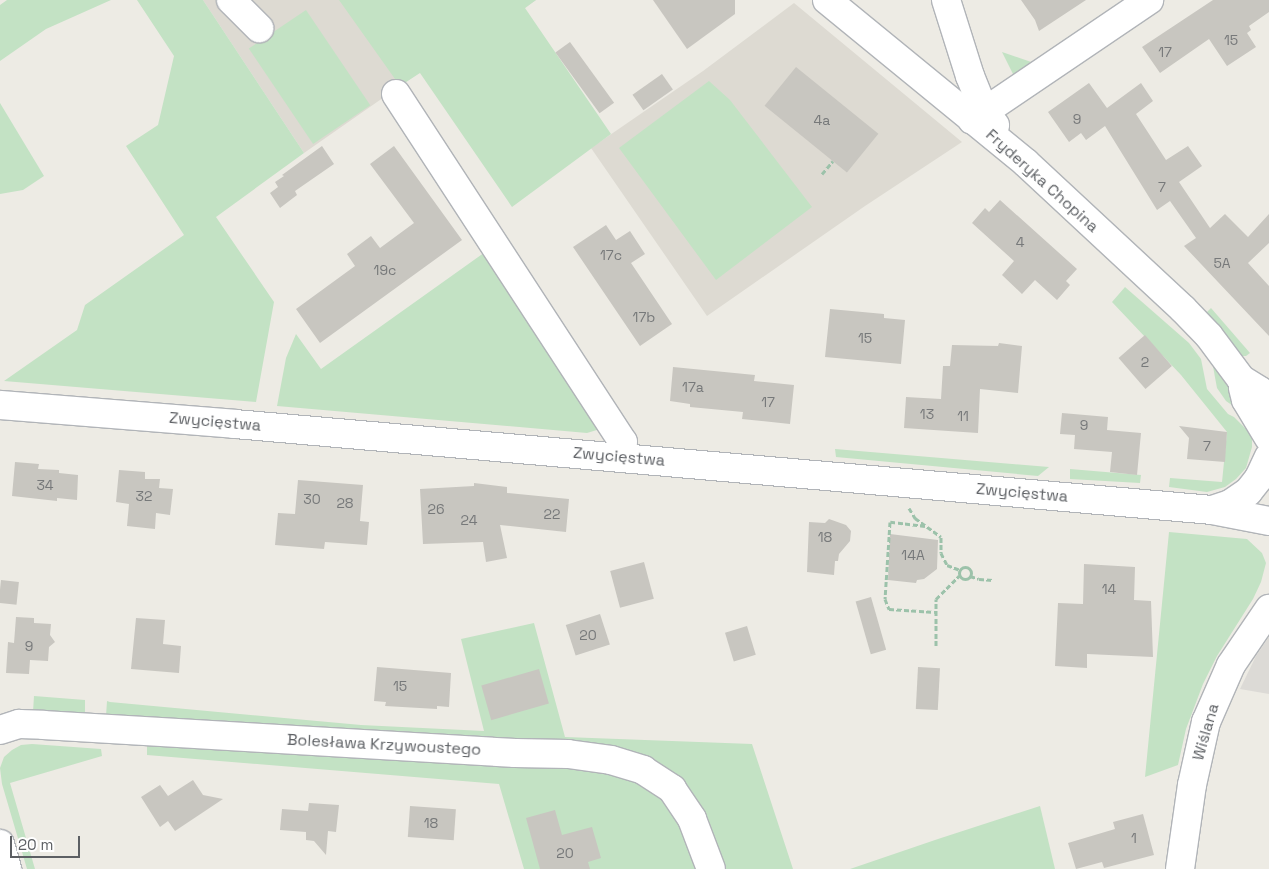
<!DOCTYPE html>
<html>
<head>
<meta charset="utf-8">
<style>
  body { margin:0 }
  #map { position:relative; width:1269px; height:869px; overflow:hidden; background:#edebe4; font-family:"Space Grotesk",sans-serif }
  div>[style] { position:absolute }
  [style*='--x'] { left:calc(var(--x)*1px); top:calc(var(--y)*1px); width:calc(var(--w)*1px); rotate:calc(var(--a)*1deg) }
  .industrial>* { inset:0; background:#dcdad6 }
  .education>* { inset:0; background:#dddad2 }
  .green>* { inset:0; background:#c3e2c4; transform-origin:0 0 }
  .building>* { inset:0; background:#c8c6c0; transform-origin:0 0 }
  .path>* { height:3px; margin-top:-1.5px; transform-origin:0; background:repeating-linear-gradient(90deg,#9cc2aa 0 5px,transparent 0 7.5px) }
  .path>.ring { margin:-1.5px; padding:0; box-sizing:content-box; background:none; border:3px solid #9cc2aa; border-radius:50% }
  .roads { filter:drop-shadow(1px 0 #b1b4b8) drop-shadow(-1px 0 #b1b4b8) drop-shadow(0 1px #b1b4b8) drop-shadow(0 -1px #b1b4b8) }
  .minor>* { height:28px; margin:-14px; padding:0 14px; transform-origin:14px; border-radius:14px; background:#fff }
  span { translate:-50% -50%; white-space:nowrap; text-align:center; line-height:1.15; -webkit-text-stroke:4.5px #fff; paint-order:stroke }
  .number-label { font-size:14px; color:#77797a }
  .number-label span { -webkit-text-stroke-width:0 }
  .street-label { font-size:16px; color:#5c5f63 }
  .scale { position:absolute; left:10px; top:836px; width:70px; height:22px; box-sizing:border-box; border:2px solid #5c5f63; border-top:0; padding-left:6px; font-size:15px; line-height:18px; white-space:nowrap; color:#5c5f63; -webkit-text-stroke:4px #fff; paint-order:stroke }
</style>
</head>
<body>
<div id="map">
  <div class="industrial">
    <i style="clip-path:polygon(1269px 637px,1269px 694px,1240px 689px,1256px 656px)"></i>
  </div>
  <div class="education">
    <i style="clip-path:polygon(203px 0,536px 0,525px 8px,493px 21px,304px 153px)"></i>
    <i style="clip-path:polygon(794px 3px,962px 142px,865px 206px,707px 316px,591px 148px,703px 71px)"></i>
  </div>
  <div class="green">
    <i style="clip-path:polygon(7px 0,111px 0,46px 29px,0 61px,0 5px)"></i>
    <i style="clip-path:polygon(137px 0,203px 0,304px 153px,216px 217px,274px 302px,256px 402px,4px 381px,77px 330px,85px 305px,184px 235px,126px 146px,158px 125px,174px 56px)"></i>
    <i style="clip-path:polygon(339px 0,536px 0,525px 8px,611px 134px,512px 207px,420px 73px,400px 86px)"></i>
    <i style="left:306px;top:10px;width:115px;height:69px;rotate:56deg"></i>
    <i style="clip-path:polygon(1002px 52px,1037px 64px,1014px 76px)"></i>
    <i style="clip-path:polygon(709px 81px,730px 100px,812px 207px,716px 280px,619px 148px)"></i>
    <i style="clip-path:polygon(0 103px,44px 176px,23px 190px,0 194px)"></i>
    <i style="clip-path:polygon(488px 250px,600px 429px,587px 433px,277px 406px,286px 358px,296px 334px,321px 369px)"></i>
    <i style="clip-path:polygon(1125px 287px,1189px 343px,1201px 359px,1207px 389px,1228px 414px,1234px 417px,1252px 435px,1252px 447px,1246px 468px,1236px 479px,1225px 487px,1207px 492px,1169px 487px,1170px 478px,1222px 482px,1227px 432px,1181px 375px,1112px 302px)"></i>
    <i style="clip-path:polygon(1211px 308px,1250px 353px,1246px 356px,1242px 356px,1207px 317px,1206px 313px)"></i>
    <i style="clip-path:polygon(1212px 361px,1243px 405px,1236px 408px,1226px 401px,1217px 388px)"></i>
    <i style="clip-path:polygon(835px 449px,1049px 467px,1038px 476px,836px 457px)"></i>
    <i style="clip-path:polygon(1070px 469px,1141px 475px,1140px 483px,1070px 479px)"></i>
    <i style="clip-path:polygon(1169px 532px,1247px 539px,1262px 553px,1266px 563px,1261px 582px,1253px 599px,1217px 656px,1203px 684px,1186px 729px,1178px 765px,1145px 777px)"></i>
    <i style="clip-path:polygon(534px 623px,565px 737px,752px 744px,793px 869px,720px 869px,663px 772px,106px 716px,107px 701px,110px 702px,361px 725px,484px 731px,461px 639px)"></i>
    <i style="clip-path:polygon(34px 696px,85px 700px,85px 713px,83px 715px,33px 712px)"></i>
    <i style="clip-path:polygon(147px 739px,601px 765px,665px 795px,703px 869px,524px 869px,499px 784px,147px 755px)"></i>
    <i style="clip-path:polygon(32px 744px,101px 749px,102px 756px,10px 783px,35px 869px,27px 869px,2px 784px,0 768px,4px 757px,12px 750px,21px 745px)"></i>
    <i style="clip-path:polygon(1040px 806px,1055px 869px,850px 869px,938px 839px)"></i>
  </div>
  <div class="building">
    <i style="clip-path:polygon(653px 0,735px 0,735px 14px,687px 49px)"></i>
    <i style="clip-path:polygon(1021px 0,1086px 0,1039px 31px,1035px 20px)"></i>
    <i style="clip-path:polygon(1213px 0,1269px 0,1269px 12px,1249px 26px,1251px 30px,1247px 33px,1256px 47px,1227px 66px,1209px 39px,1160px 73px,1142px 47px)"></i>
    <i style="left:570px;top:42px;width:75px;height:18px;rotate:54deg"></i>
    <i style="left:796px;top:67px;width:106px;height:50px;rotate:39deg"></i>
    <i style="left:662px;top:74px;width:19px;height:36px;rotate:55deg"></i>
    <i style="clip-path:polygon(1089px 83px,1107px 108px,1141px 83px,1153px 101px,1136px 114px,1166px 160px,1188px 146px,1202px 166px,1179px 182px,1210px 228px,1225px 214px,1248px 237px,1269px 214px,1269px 243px,1248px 263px,1269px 286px,1269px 336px,1184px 246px,1196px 238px,1170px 201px,1157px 210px,1105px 126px,1086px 140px,1081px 133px,1069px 142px,1048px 112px)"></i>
    <i style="clip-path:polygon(322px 146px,334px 164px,295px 191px,297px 195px,280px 208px,270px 193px,278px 187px,275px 182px,284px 176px,282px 175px)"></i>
    <i style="clip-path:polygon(394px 146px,462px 240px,320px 343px,296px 309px,355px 266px,347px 254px,371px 236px,380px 248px,414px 223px,370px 164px)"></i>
    <i style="clip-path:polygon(1000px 200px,1077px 269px,1066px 281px,1070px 285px,1057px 300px,1035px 280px,1022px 294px,1002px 275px,1014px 261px,972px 223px,985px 208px,989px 212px)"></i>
    <i style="clip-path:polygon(606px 225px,616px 240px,630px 231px,645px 254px,631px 263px,672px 324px,640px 346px,573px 247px)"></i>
    <i style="clip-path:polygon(830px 309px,884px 314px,884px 318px,905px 320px,901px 364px,825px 357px)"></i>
    <i style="left:1145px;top:335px;width:41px;height:35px;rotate:49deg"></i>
    <i style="clip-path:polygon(999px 343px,1022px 346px,1018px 393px,980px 389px,978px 433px,904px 428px,906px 397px,941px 399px,943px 366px,950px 366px,952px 345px,998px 346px)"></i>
    <i style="clip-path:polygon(673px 367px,755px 375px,754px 381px,794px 385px,790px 424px,742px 419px,743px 412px,690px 407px,690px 404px,670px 401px)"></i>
    <i style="clip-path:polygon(1062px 413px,1108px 417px,1107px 430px,1141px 433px,1137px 475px,1110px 472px,1112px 452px,1074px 449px,1075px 435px,1060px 434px)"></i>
    <i style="clip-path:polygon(1179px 426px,1227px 432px,1225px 462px,1187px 459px,1189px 438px)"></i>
    <i style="clip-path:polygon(15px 462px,39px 464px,38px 469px,59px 470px,59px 473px,78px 475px,77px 500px,57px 498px,57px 501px,12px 496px)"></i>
    <i style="clip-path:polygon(119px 470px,145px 472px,145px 479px,160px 479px,159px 488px,173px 489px,170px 515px,156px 513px,155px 529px,127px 526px,129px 504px,116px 502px)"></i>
    <i style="clip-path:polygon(298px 480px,363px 485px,360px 521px,369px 522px,367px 545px,325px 542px,324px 549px,275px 545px,278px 513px,295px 514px)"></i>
    <i style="clip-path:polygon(474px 483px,507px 487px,507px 493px,569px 499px,566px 532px,500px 525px,507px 558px,486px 562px,483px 542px,423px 544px,420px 489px,474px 486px)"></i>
    <i style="clip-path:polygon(829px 519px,846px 525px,851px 531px,850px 541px,839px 554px,838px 561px,835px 561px,834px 575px,807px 572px,809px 522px,825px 523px)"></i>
    <i style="clip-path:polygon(890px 534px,938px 540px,937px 569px,924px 579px,917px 580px,916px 583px,888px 580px)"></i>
    <i style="left:644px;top:562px;width:38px;height:35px;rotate:75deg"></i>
    <i style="clip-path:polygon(1084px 564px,1135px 567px,1134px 600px,1151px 601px,1153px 657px,1087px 654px,1087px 668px,1055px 666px,1058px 603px,1083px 604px)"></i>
    <i style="left:1px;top:580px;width:18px;height:23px;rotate:6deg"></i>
    <i style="left:871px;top:597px;width:55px;height:16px;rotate:74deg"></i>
    <i style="left:600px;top:614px;width:32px;height:36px;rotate:72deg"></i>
    <i style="clip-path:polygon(16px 617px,34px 618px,34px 623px,51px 624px,50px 635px,55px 642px,49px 647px,48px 661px,30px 660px,29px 674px,6px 673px,8px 642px,14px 643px)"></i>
    <i style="clip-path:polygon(136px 618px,165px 620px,163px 644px,181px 646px,179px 673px,131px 669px)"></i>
    <i style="left:747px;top:626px;width:30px;height:23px;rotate:73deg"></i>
    <i style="clip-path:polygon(377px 667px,451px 673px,449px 707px,437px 706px,437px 709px,385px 706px,386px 702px,374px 701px)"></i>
    <i style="left:918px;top:667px;width:22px;height:42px;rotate:3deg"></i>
    <i style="left:539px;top:669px;width:36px;height:60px;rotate:74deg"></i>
    <i style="clip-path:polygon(193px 780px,203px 795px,223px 799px,175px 831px,168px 821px,160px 827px,141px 797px,160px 785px,168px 796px)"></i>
    <i style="clip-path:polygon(309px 803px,339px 805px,336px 832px,328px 831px,326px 855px,314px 841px,306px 840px,306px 832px,280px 830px,282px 809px,308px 811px)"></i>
    <i style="left:410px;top:806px;width:46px;height:31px;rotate:4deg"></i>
    <i style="clip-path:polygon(555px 810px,562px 835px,592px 827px,601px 858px,588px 862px,590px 869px,540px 869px,526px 818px)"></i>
    <i style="clip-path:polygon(1143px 814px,1154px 855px,1104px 868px,1102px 862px,1076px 869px,1068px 843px,1115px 829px,1113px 822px)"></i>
  </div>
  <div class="path">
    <i style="--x:822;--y:174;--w:17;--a:-50"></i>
    <i style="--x:909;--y:508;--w:12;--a:59"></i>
    <i style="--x:915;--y:518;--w:32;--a:36"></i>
    <i style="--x:941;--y:537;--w:16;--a:90"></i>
    <i style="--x:941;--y:553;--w:13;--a:63"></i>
    <i style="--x:947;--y:565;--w:14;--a:21"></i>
    <i style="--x:925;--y:526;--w:35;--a:-173"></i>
    <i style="--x:890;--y:522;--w:77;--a:93.7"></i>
    <i style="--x:885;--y:599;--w:11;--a:68"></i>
    <i style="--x:889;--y:609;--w:46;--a:3.7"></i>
    <i class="ring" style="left:959px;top:567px;width:9px;height:9px"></i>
    <i style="--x:970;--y:576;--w:9;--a:18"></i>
    <i style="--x:979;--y:579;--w:14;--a:4"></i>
    <i style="--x:936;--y:646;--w:47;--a:-90"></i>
    <i style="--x:936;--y:599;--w:33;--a:-45"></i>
  </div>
  <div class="roads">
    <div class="minor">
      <i style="--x:231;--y:0;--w:40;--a:45"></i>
      <i style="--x:827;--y:0;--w:257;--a:39.3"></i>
      <i style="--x:1026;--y:163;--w:214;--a:42.9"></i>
      <i style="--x:1183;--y:309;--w:37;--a:46"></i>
      <i style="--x:1209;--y:336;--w:54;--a:53.3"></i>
      <i style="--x:1241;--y:379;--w:22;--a:32"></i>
      <i style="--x:1260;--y:391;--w:16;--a:55"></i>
      <i style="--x:946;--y:0;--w:80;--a:72.5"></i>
      <i style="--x:970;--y:76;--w:38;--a:68"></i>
      <i style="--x:984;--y:111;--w:18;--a:52"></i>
      <i style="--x:396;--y:94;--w:415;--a:56.9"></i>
      <i style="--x:623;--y:442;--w:15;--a:98"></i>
      <i style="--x:972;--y:120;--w:214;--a:-34.1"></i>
      <i style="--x:1243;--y:388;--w:12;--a:76"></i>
      <i style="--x:1246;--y:400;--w:44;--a:58.8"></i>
      <i style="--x:0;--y:405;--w:236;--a:4.6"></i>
      <i style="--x:235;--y:424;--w:981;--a:5.03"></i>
      <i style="--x:1212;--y:510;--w:58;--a:10.9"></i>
      <i style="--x:1212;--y:510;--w:19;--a:-18"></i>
      <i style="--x:1230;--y:504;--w:22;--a:-34"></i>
      <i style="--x:1248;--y:492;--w:18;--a:-52"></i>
      <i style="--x:1259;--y:478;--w:23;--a:-65"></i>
      <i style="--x:0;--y:730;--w:20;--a:-18"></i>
      <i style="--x:19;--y:724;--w:24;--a:2"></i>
      <i style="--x:43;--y:725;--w:473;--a:3.4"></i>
      <i style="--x:515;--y:753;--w:53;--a:1.1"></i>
      <i style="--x:568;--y:754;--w:43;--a:7.9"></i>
      <i style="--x:611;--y:760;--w:34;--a:17"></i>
      <i style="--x:643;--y:770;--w:35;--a:33"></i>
      <i style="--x:672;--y:789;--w:36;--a:56"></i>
      <i style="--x:692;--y:819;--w:53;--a:69.2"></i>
      <i style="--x:0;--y:844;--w:26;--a:74"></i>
      <i style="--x:1180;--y:869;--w:85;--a:-81.9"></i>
      <i style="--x:1192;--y:785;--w:65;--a:-77.5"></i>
      <i style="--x:1206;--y:722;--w:62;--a:-66.3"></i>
      <i style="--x:1231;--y:665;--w:68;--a:-55.8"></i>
    </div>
  </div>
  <div class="number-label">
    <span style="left:1231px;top:40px">15</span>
    <span style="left:1165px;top:52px">17</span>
    <span style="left:1077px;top:119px">9</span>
    <span style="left:822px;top:120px">4a</span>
    <span style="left:1162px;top:187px">7</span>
    <span style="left:1020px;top:242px">4</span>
    <span style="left:611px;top:255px">17c</span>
    <span style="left:1222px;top:263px">5A</span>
    <span style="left:385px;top:270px">19c</span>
    <span style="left:644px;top:317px">17b</span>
    <span style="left:865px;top:338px">15</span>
    <span style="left:1145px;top:362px">2</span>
    <span style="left:693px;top:387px">17a</span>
    <span style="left:768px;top:402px">17</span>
    <span style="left:927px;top:414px">13</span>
    <span style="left:963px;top:416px">11</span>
    <span style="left:1084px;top:425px">9</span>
    <span style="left:1207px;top:446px">7</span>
    <span style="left:45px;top:485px">34</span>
    <span style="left:144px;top:496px">32</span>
    <span style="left:312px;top:499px">30</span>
    <span style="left:345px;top:503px">28</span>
    <span style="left:436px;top:509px">26</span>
    <span style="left:552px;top:514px">22</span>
    <span style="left:469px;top:520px">24</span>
    <span style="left:825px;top:537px">18</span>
    <span style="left:913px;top:555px">14A</span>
    <span style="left:1109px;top:589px">14</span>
    <span style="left:588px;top:635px">20</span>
    <span style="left:29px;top:646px">9</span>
    <span style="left:400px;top:686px">15</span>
    <span style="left:431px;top:823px">18</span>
    <span style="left:1134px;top:838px">1</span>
    <span style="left:565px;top:853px">20</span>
  </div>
  <div class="street-label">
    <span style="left:1042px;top:181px;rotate:42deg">Fryderyka Chopina</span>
    <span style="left:215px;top:422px;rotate:5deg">Zwycięstwa</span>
    <span style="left:619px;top:457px;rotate:5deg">Zwycięstwa</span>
    <span style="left:1022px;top:493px;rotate:5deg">Zwycięstwa</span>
    <span style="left:1206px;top:732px;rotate:-74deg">Wiślana</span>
    <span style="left:384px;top:745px;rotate:3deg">Bolesława Krzywoustego</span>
  </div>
  <div class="scale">20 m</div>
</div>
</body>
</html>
